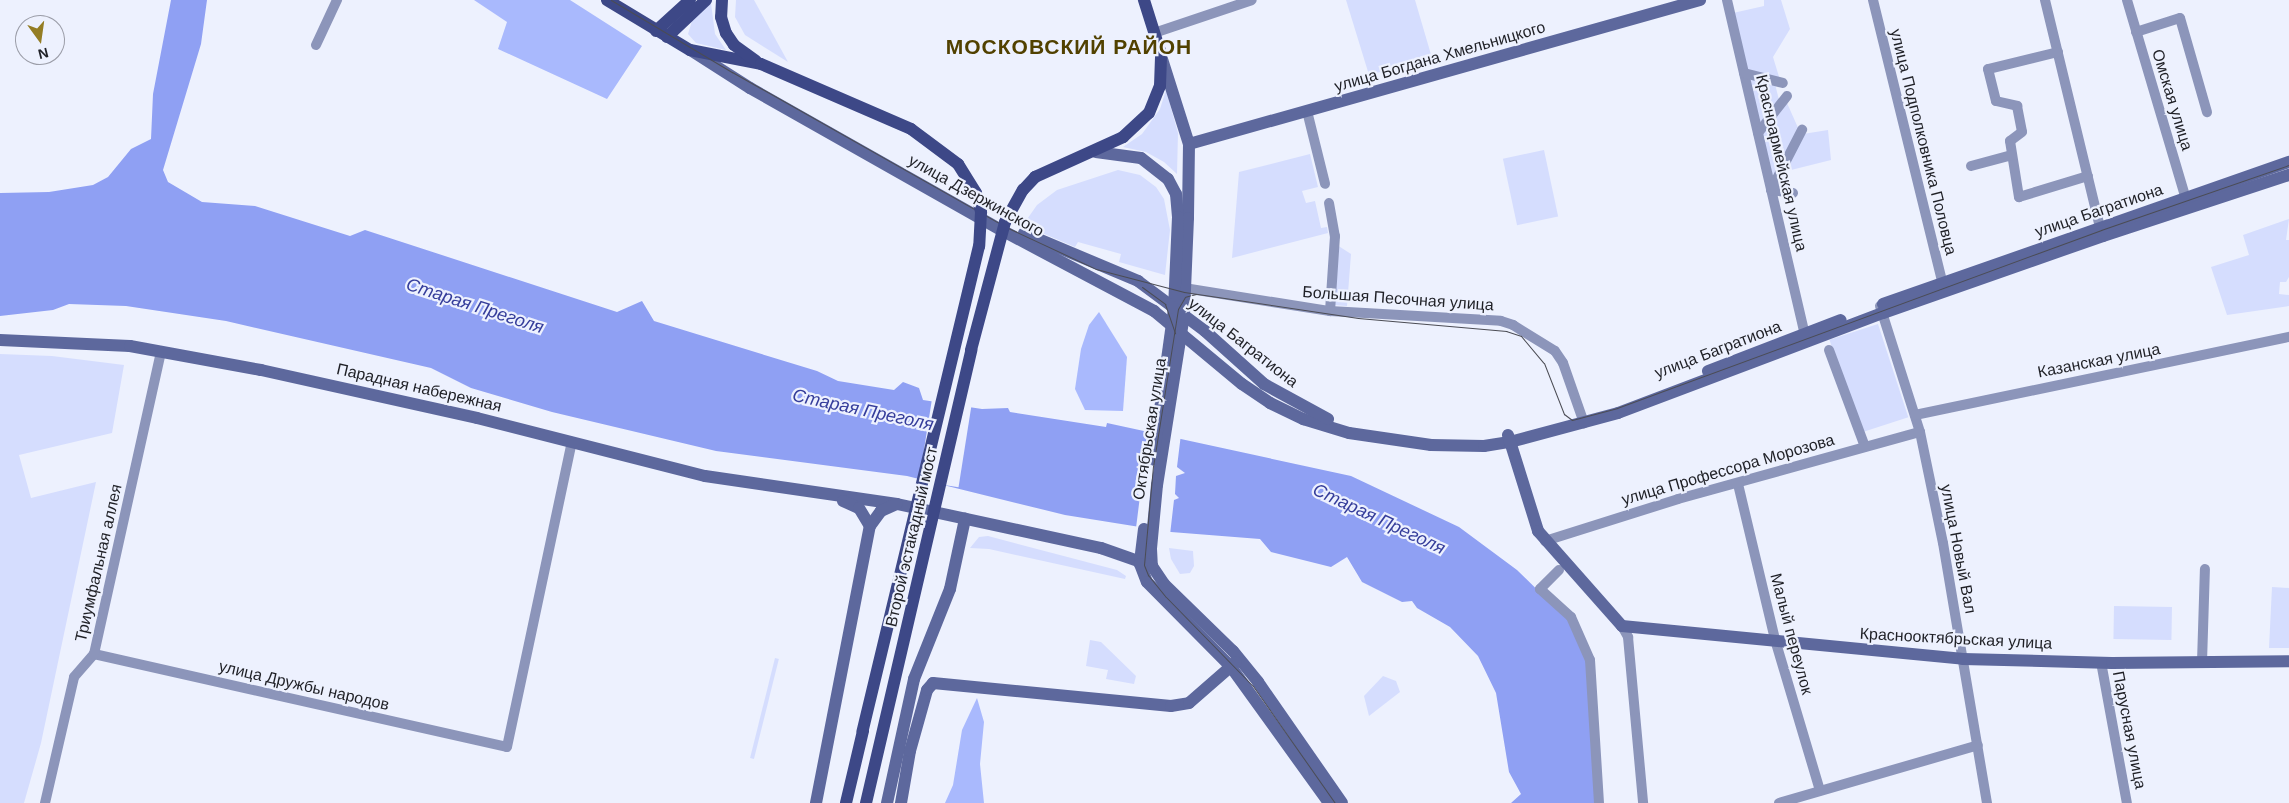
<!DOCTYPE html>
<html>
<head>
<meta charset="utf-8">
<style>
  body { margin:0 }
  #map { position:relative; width:2289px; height:803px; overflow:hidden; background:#edf1fe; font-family:Arial,sans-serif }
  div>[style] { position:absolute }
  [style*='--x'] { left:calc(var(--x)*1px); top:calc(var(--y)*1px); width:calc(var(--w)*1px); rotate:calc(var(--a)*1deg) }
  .green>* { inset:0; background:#d5ddfe; transform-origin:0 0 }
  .forest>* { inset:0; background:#a9b9fd }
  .water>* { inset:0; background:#8fa0f3 }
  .pier>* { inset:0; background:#edf1fe; transform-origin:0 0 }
  .street>* { height:10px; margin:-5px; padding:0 5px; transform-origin:5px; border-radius:5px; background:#8c95ba }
  .secondary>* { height:12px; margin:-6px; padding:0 6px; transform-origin:6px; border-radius:6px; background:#5d689d }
  .primary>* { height:12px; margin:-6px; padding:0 6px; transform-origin:6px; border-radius:6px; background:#3d4887 }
  .tram>* { height:1px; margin:-0.5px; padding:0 0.5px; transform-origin:0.5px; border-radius:0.5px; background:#4b4c54 }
  .primary-bridge>* { height:12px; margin:-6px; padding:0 6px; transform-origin:6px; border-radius:6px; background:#3d4887 }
  span { translate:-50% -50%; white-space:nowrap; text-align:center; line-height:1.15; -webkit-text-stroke:4.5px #edf1fe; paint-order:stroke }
  .street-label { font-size:16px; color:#1f2026 }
  .water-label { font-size:18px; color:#353d9b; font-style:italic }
  .district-label { font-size:21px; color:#514100; font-weight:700; letter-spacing:1px }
  .north { position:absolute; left:15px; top:15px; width:50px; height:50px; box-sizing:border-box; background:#edf1fe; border:1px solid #9b9da8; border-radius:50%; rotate:166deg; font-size:14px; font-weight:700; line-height:20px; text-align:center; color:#1f2026 }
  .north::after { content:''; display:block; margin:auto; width:18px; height:22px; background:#947d24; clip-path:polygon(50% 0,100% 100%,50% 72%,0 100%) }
</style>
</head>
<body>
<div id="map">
  <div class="green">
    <i style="clip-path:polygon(736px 0,754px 0,788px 62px,745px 35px,735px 17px)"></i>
    <i style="clip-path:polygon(1346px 0,1415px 0,1432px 58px,1369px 75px)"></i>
    <i style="clip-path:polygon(1764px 0,1781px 0,1790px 29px,1773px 57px,1780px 80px,1746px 71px,1733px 13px,1764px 6px)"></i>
    <i style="clip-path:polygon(711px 3px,715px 34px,726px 50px,696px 43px,688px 34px,692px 21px)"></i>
    <i style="clip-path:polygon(1748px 79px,1775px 84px,1779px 100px,1759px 127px)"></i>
    <i style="clip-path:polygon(1166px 90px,1178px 133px,1177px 174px,1164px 162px,1146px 152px,1123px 147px,1142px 134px,1160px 109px)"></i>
    <i style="clip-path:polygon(1787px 103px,1799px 130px,1772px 180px,1761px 136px)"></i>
    <i style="clip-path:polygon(1828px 130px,1831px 160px,1787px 171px,1790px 187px,1776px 186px,1803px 134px)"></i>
    <i style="left:1544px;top:150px;width:68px;height:42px;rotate:78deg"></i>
    <i style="clip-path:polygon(1310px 154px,1318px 187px,1302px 191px,1306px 203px,1315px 201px,1321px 228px,1327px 227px,1328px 233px,1232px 258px,1239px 172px)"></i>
    <i style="clip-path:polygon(1118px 170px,1140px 175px,1156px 187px,1164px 199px,1170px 230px,1165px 275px,1119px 262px,1121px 254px,1078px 242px,1075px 247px,1023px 225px,1037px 205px,1057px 190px)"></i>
    <i style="clip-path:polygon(2289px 219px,2286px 240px,2289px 240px,2289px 277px,2286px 282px,2280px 282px,2279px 294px,2289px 295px,2289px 306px,2227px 315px,2211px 267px,2249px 255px,2243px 235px)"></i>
    <i style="clip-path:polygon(1337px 245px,1351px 254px,1347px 306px,1333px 305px)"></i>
    <i style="left:1878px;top:324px;width:98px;height:51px;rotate:72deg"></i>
    <i style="clip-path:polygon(0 354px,52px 356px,124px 365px,112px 433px,19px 455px,31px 498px,96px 482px,41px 743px,24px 803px,0 803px)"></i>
    <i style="clip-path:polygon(988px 536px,1117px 570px,1126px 576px,1125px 579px,989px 549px,970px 548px,979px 537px)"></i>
    <i style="clip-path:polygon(1169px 548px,1193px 551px,1194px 566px,1190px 573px,1180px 574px,1171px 559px)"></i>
    <i style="clip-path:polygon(2272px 587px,2289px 588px,2289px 648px,2269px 648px)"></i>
    <i style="left:2114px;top:606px;width:58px;height:33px;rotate:1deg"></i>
    <i style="clip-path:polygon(1090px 640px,1101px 642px,1136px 676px,1134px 684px,1106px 679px,1108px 670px,1086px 666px)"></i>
    <i style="left:775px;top:658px;width:4px;height:103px;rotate:14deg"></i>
    <i style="clip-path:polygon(1383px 676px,1396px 681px,1400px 692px,1369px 716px,1364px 696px)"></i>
  </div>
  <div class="forest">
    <i style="clip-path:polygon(474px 0,570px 0,642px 46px,607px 99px,498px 49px,507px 22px)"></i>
    <i style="clip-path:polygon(1099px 312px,1127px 357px,1123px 411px,1085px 410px,1075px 389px,1081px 349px,1089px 325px)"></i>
    <i style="clip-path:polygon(977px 698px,984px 722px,980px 764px,984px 803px,945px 803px,953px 785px,962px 730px)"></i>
  </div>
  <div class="water">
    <i style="clip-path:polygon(171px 0,207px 0,201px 44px,163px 170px,168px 182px,202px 202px,255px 206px,350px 236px,365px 230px,617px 312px,642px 301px,654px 321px,817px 371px,838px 381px,894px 390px,903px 382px,919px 388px,923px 400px,982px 409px,1008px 408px,1010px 412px,1106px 427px,1107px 423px,1351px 476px,1459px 527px,1517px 570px,1567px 619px,1587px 661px,1597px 803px,1511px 803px,1521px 794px,1509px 772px,1496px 693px,1478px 656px,1450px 627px,1417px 608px,1412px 601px,1402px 602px,1362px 582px,1347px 557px,1331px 567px,1271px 552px,1260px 539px,1171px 532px,1065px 515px,907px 476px,716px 451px,552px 412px,471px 388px,431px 368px,226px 321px,126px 306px,69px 304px,53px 310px,0 316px,0 193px,49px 192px,93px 185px,108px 177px,131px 149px,151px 139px,153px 94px)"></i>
  </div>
  <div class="pier">
    <i style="left:932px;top:399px;width:40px;height:83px;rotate:9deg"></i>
    <i style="clip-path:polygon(1148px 429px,1181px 434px,1177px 467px,1185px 473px,1176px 476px,1175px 494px,1179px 498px,1174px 500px,1170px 535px,1136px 528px,1140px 496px,1136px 493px,1141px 490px,1143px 472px,1136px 467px,1144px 462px)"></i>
  </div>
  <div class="street">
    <i style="--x:1727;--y:0;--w:343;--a:76.9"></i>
    <i style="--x:1873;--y:0;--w:297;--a:76.2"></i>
    <i style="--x:2045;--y:0;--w:242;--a:76.4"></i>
    <i style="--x:2127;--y:0;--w:212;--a:73.5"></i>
    <i style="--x:2136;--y:32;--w:46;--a:-17.7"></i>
    <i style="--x:2180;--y:18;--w:98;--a:74"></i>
    <i style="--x:1154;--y:33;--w:103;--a:-18.6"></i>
    <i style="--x:316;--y:45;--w:50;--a:-65"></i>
    <i style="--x:2058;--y:52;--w:72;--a:166.3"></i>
    <i style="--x:1988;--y:69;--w:33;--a:76"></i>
    <i style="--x:1996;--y:101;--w:22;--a:13"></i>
    <i style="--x:2017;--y:106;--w:26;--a:79"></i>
    <i style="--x:2022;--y:132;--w:15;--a:143"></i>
    <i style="--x:2010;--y:141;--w:57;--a:80.9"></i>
    <i style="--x:2019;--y:197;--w:72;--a:-16.9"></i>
    <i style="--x:1744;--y:73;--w:40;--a:14.4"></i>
    <i style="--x:1307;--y:111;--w:75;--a:76.1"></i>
    <i style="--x:1758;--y:133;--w:47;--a:-51.9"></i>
    <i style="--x:1971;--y:166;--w:42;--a:-15"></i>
    <i style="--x:1793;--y:193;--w:22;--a:-172"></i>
    <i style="--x:1771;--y:190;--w:68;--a:-62.7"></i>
    <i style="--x:1329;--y:203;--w:34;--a:80"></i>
    <i style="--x:1335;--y:236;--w:75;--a:93.8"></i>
    <i style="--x:1184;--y:288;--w:148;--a:9"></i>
    <i style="--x:1330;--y:311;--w:171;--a:3.3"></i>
    <i style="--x:1501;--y:321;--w:13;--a:18"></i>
    <i style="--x:1513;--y:325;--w:49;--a:31.8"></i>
    <i style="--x:1555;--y:351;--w:14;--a:56"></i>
    <i style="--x:1563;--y:363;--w:64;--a:70.7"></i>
    <i style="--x:1880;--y:306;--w:132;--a:72.4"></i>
    <i style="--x:1920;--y:432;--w:113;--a:78.3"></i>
    <i style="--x:1943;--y:543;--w:264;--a:80.4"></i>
    <i style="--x:1829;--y:350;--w:103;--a:69.6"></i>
    <i style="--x:1915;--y:415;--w:382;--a:-11.8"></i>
    <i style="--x:1738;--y:484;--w:163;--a:76.6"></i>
    <i style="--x:1776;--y:643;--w:154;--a:73.4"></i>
    <i style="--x:1545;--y:541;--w:139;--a:-17.5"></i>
    <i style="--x:1678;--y:499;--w:251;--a:-15.5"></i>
    <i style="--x:1559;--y:570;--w:27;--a:135"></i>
    <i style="--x:1540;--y:589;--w:42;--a:42.1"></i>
    <i style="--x:1571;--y:617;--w:47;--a:66.2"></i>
    <i style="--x:1590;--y:660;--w:143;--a:86.4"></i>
    <i style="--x:1622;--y:626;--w:13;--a:61"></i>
    <i style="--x:1628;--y:637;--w:167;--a:84.8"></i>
    <i style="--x:94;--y:654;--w:423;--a:12.7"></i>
    <i style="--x:507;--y:747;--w:312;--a:-78"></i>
    <i style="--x:2101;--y:662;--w:143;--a:79.6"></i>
    <i style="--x:2202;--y:662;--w:93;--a:-88.2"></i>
    <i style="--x:45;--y:803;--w:129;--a:-77"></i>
    <i style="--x:74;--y:677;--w:30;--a:-49"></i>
    <i style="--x:94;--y:654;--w:309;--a:-77.5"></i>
    <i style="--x:1779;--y:803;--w:207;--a:-16.2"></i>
  </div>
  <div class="secondary">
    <i style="--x:692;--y:51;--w:69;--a:32.5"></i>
    <i style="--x:750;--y:88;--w:293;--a:29.5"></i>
    <i style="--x:1005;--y:232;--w:169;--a:27.9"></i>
    <i style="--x:1154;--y:311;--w:114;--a:39.7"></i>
    <i style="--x:1242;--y:384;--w:34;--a:34"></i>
    <i style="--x:1270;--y:403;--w:37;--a:26"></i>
    <i style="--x:1303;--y:419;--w:48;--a:16.9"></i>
    <i style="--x:1349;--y:433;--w:83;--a:8.3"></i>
    <i style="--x:1431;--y:445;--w:53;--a:1.1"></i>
    <i style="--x:1484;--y:446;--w:26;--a:-9"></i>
    <i style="--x:1510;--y:442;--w:112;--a:-15"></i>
    <i style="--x:1618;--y:413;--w:283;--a:-20.7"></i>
    <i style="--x:1883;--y:313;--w:233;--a:-19.3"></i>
    <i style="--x:2103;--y:236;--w:196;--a:-18.2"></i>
    <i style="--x:1162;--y:59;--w:89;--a:72.4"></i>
    <i style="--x:1189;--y:144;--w:74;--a:90.8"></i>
    <i style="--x:1188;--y:218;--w:97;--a:92.4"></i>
    <i style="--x:1184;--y:315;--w:172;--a:99"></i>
    <i style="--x:1157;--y:485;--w:64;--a:95.4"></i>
    <i style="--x:1151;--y:549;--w:17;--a:87"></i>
    <i style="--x:1152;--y:566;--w:22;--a:56"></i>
    <i style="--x:1164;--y:584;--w:96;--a:44.2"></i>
    <i style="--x:1233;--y:651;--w:40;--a:51"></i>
    <i style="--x:1258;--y:682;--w:147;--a:55.2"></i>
    <i style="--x:1189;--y:144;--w:531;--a:-15.74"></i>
    <i style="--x:1096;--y:152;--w:45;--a:7.6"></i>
    <i style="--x:1141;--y:158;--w:34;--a:38"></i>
    <i style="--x:1168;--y:179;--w:17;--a:62"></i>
    <i style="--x:1176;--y:194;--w:23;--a:85"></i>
    <i style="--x:1178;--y:217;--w:92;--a:92.5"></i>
    <i style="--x:1174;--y:309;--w:152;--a:97.9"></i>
    <i style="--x:1024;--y:233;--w:124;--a:22.8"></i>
    <i style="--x:1138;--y:281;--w:84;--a:36.7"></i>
    <i style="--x:1205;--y:331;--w:79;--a:41.9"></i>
    <i style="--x:1264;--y:384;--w:73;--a:28.7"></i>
    <i style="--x:1883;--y:304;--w:430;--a:-19.3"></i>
    <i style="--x:0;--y:340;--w:130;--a:2.6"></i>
    <i style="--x:130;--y:346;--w:133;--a:10.4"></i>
    <i style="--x:261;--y:370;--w:221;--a:12.5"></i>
    <i style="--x:477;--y:418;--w:235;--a:14.3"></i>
    <i style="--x:705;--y:476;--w:194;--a:8.3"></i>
    <i style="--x:897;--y:504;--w:209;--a:12.2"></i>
    <i style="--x:1101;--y:548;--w:54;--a:19.4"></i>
    <i style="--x:1708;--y:371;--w:142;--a:-21"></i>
    <i style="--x:1508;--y:435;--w:101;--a:72.6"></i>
    <i style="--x:1538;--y:531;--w:127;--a:48.5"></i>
    <i style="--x:1622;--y:626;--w:343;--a:5.5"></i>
    <i style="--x:1963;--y:659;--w:149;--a:1.5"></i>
    <i style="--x:2112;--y:663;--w:177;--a:-0.6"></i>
    <i style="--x:843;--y:501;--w:17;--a:24"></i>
    <i style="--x:859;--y:508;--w:21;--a:59"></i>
    <i style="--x:1144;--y:529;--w:35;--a:97"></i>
    <i style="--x:1140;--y:564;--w:19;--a:69"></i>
    <i style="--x:1147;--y:582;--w:120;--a:45.3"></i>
    <i style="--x:1231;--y:667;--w:168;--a:54.2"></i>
    <i style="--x:816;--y:803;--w:282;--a:-79"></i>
    <i style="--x:870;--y:526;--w:19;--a:-54"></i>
    <i style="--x:881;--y:511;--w:17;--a:-24"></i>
    <i style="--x:887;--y:803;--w:127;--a:-77.7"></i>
    <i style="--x:914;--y:679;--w:97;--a:-68.2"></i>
    <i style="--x:950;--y:589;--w:72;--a:-77.9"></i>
    <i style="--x:901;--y:803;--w:53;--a:-80.2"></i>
    <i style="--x:910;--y:751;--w:63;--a:-74.4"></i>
    <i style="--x:927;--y:690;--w:9;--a:-49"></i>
    <i style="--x:933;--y:683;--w:239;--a:5.5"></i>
    <i style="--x:1171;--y:706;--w:18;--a:-9"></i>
    <i style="--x:1189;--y:703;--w:62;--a:-41.1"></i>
  </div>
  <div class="primary">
    <i style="--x:607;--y:0;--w:97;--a:31.1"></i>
    <i style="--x:690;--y:50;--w:72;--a:11.2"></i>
    <i style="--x:722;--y:0;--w:17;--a:93"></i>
    <i style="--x:721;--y:17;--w:17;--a:73"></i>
    <i style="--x:726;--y:33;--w:14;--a:56"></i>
    <i style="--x:734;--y:45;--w:27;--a:36"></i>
    <i style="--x:656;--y:31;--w:46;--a:-42.4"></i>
    <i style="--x:667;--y:37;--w:54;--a:-43.5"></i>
    <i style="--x:1005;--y:222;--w:37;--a:-61"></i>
    <i style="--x:1023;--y:190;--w:18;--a:-47"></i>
    <i style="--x:1035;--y:177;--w:97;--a:-24.4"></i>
    <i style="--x:1123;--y:137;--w:35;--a:-43"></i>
    <i style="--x:1149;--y:113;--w:29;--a:-68"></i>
    <i style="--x:1160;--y:86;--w:32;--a:-88"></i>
    <i style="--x:1161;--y:54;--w:57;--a:-107.5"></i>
    <i style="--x:846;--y:803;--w:74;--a:-76.7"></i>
  </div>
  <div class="tram">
    <i style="--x:611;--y:0;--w:141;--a:30.8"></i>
    <i style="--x:732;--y:72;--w:315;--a:29.5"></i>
    <i style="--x:1006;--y:227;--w:99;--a:25"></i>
    <i style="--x:1096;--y:269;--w:91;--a:14.6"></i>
    <i style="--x:1184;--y:292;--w:176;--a:8.5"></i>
    <i style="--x:1358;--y:318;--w:149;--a:5"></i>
    <i style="--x:1506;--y:331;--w:16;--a:18"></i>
    <i style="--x:1521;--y:336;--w:35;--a:50"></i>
    <i style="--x:1544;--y:363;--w:55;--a:68.6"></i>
    <i style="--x:1564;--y:414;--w:10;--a:37"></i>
    <i style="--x:1572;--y:420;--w:47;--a:-14.9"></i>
    <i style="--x:1617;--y:408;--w:516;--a:-20.19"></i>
    <i style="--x:2101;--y:230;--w:199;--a:-19.1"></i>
    <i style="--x:1142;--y:287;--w:29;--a:36"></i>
    <i style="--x:1165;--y:304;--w:31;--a:71"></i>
    <i style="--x:1196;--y:294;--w:11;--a:165"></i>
    <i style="--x:1185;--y:297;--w:14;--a:120"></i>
    <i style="--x:1178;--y:309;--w:159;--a:99"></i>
    <i style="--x:1153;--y:466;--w:99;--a:95.2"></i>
    <i style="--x:1144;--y:565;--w:11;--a:68"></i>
    <i style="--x:1148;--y:575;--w:28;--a:51"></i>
    <i style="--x:1166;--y:597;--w:124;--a:45.7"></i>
    <i style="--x:1253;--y:686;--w:143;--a:55"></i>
  </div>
  <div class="primary-bridge">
    <i style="--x:761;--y:64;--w:163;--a:23.4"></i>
    <i style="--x:911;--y:129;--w:59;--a:36.7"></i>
    <i style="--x:958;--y:164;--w:34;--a:58"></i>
    <i style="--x:976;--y:193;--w:20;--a:75"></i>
    <i style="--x:981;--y:212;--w:34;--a:93"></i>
    <i style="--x:979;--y:246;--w:499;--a:103.5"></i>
    <i style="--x:866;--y:803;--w:465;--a:-76.9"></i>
    <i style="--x:971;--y:350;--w:132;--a:-75.1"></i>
  </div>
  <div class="street-label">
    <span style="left:1440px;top:57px;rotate:-16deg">улица Богдана Хмельницкого</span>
    <span style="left:2172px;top:100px;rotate:73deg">Омская улица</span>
    <span style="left:1923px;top:142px;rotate:76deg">улица Подполковника Половца</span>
    <span style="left:1781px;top:163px;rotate:77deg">Красноармейская улица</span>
    <span style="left:976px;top:196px;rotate:29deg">улица Дзержинского</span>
    <span style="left:2099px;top:211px;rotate:-19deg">улица Багратиона</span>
    <span style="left:1398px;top:299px;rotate:4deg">Большая Песочная улица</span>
    <span style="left:1243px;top:343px;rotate:38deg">улица Багратиона</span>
    <span style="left:1718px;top:350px;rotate:-21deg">улица Багратиона</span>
    <span style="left:2099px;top:361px;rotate:-11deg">Казанская улица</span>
    <span style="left:419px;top:388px;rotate:13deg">Парадная набережная</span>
    <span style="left:1150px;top:429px;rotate:-81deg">Октябрьская улица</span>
    <span style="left:1728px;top:470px;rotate:-16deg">улица Профессора Морозова</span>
    <span style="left:912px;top:537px;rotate:-77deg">Второй эстакадный мост</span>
    <span style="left:1958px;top:549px;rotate:79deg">улица Новый Вал</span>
    <span style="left:99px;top:563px;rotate:-77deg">Триумфальная аллея</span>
    <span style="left:1791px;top:634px;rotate:75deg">Малый переулок</span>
    <span style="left:1956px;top:639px;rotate:3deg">Краснооктябрьская улица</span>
    <span style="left:304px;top:686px;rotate:13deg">улица Дружбы народов</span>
    <span style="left:2129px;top:730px;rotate:79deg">Парусная улица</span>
  </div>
  <div class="water-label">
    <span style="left:475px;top:306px;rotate:18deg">Старая Преголя</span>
    <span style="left:863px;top:410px;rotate:12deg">Старая Преголя</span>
    <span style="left:1379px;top:519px;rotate:25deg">Старая Преголя</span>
  </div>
  <div class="district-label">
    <span style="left:1069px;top:47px">МОСКОВСКИЙ РАЙОН</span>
  </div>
  <div class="north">N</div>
</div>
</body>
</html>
